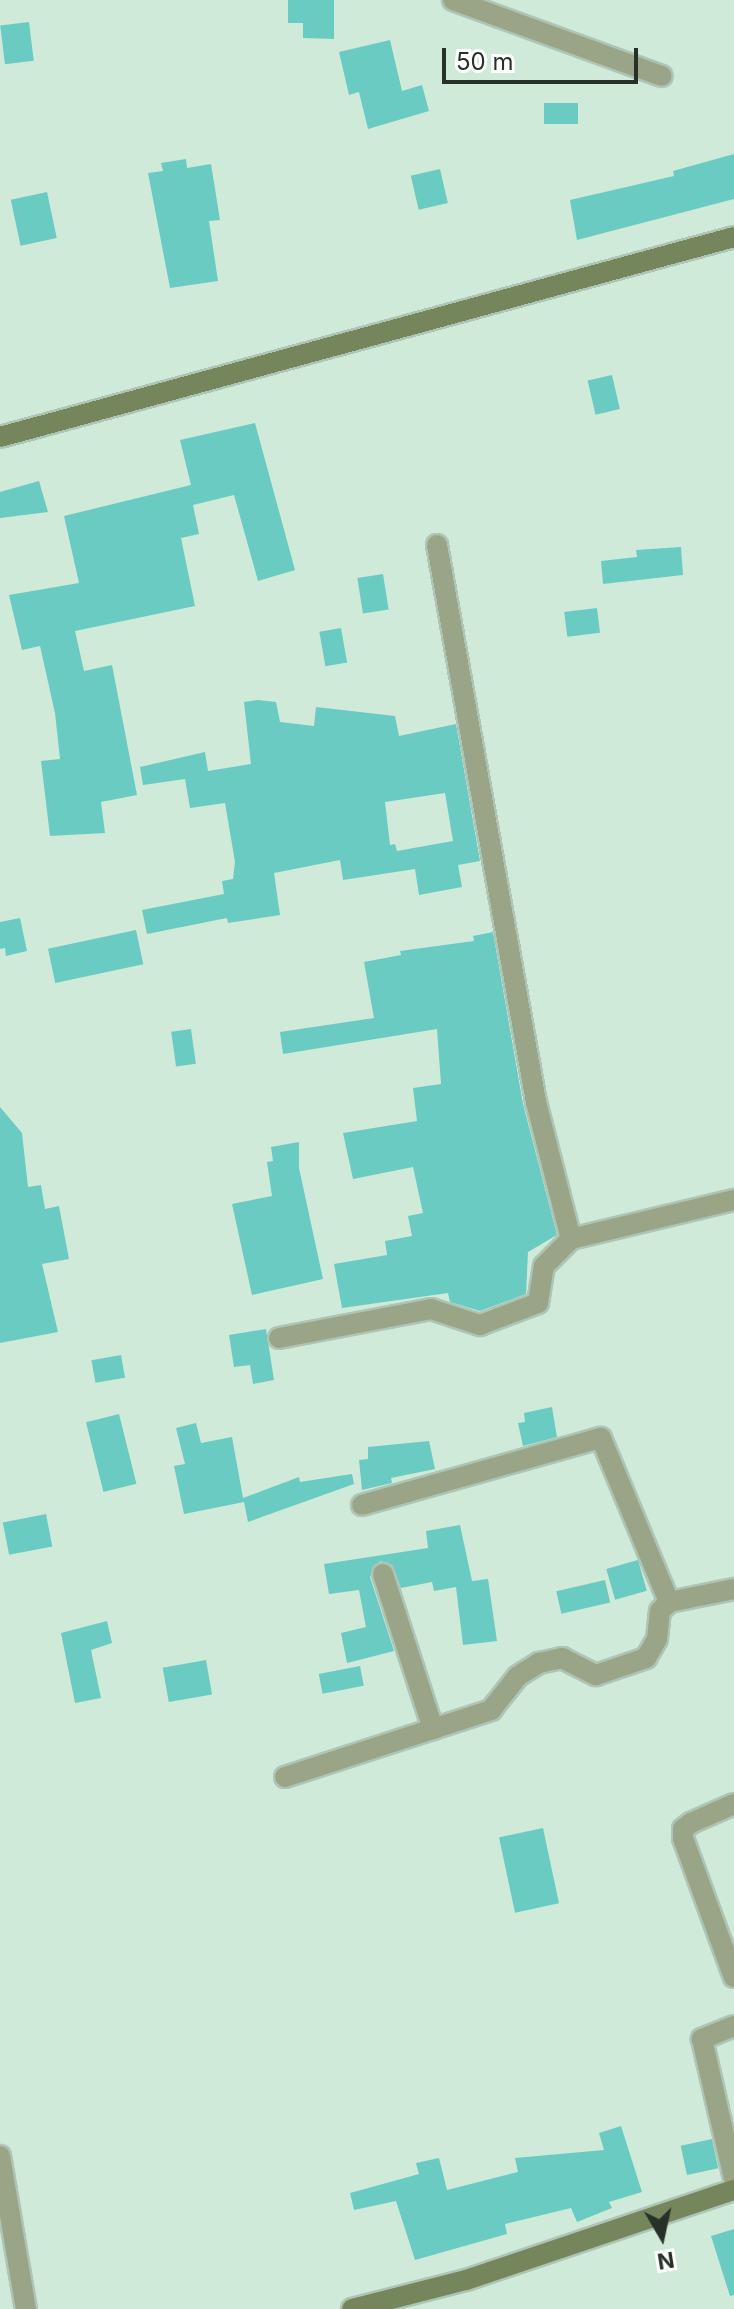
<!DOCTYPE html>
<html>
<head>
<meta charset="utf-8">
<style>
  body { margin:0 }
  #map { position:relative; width:734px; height:2309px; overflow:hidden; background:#d0ead9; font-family:Inter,sans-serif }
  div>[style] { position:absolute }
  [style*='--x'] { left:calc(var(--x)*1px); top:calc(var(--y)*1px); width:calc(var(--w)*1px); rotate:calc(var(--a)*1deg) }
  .building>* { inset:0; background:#69cbc2; transform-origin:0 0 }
  .roads { filter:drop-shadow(2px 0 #aec5b6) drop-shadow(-2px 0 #aec5b6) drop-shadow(0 2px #aec5b6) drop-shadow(0 -2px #aec5b6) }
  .street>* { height:20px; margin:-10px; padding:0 10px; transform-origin:10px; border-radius:10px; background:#9aa588 }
  .secondary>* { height:20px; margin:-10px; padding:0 10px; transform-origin:10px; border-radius:10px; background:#76865c }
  span { translate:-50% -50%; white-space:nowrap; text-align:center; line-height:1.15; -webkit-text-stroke:6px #fff; paint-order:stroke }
  .north { position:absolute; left:622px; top:2197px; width:80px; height:80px; -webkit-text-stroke:6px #fff; paint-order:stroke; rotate:171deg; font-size:22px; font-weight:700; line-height:32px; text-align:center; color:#27312a }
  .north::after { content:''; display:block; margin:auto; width:28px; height:36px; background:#27312a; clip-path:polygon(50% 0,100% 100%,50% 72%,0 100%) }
  .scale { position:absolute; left:442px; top:48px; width:196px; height:36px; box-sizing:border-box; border:4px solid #27312a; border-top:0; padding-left:10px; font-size:24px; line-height:28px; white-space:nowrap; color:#27312a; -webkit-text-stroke:6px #fff; paint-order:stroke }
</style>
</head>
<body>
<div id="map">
  <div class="building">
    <i style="clip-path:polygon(288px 0,334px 0,334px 39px,303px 38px,303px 23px,288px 23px)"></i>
    <i style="left:29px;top:22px;width:39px;height:29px;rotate:83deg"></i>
    <i style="clip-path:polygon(390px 40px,402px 91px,422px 85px,429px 111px,368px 129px,359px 92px,349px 95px,339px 52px)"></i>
    <i style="left:544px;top:103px;width:34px;height:21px"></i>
    <i style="clip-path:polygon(734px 154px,734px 199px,577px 240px,570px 200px,674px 176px,673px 171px)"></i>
    <i style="clip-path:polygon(186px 159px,187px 168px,211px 164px,220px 220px,209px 221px,218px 281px,170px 288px,148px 173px,163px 171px,161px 163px)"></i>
    <i style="left:440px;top:169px;width:35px;height:30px;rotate:77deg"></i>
    <i style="left:47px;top:192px;width:47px;height:37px;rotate:78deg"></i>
    <i style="left:612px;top:375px;width:35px;height:25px;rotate:77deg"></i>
    <i style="clip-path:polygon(255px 423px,295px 570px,258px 581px,234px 495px,193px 505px,199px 534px,181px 538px,195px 606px,75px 631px,84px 671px,112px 665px,137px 795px,101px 802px,105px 833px,50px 836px,41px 761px,60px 759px,55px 713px,40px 646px,22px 650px,9px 595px,79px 583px,64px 516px,191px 485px,180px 440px)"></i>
    <i style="clip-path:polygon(39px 481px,48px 512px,0 518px,0 492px)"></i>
    <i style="clip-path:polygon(681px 547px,683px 575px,603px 584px,601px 561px,637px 557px,636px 550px)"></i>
    <i style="left:383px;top:574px;width:36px;height:26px;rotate:81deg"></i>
    <i style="left:597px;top:608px;width:25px;height:33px;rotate:83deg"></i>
    <i style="left:341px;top:628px;width:35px;height:22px;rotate:80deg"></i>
    <i style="clip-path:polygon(evenodd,258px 700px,276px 702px,280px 722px,314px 726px,316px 707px,395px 716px,399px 736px,456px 724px,480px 861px,458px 865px,462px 887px,419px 895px,415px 869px,343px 880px,340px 860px,274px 873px,280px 915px,228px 923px,227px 918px,147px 934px,142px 910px,224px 894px,222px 881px,233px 879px,235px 862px,225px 803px,190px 808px,185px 779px,143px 785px,140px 767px,205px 752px,208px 771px,251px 764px,244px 702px,258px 700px,445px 793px,453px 841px,397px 851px,395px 844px,390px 845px,385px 802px,445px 793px)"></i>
    <i style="clip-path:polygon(20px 918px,27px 951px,6px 956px,5px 948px,0 949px,0 922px)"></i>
    <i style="left:136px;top:930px;width:35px;height:90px;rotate:78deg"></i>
    <i style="clip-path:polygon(493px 932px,523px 1104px,557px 1235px,528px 1252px,526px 1294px,480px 1311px,450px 1302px,448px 1293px,342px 1308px,334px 1264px,387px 1255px,385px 1241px,412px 1236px,408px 1216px,423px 1213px,413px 1167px,353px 1179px,343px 1133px,417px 1121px,413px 1088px,441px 1084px,437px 1029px,283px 1054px,280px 1032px,374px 1018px,364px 962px,401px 955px,400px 951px,474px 941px,473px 936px)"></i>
    <i style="left:191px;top:1029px;width:35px;height:20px;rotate:82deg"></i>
    <i style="clip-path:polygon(0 1107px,22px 1133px,28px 1187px,41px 1185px,45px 1209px,59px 1206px,69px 1259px,42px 1264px,58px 1332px,0 1343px)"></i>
    <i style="clip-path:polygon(299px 1142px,299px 1168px,323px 1279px,252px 1295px,232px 1204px,272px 1196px,267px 1162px,273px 1161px,271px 1147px)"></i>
    <i style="clip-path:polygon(266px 1329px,274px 1380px,253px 1384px,250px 1365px,234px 1367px,229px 1335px)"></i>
    <i style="left:121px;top:1355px;width:23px;height:30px;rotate:80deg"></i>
    <i style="clip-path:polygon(552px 1407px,557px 1437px,523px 1446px,518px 1423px,525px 1422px,524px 1413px)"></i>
    <i style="left:119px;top:1414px;width:72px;height:34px;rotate:76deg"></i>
    <i style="clip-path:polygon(196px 1423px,201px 1443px,232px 1437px,243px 1498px,299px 1477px,300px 1482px,352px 1474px,354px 1484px,248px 1522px,244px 1502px,184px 1514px,174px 1466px,185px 1464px,176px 1428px)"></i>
    <i style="clip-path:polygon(429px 1441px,435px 1469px,391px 1478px,392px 1483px,362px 1490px,359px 1460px,368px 1459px,368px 1447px)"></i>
    <i style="left:46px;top:1514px;width:33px;height:44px;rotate:79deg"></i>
    <i style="clip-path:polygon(460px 1525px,472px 1581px,488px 1579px,497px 1641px,463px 1645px,456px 1587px,434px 1591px,432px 1582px,401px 1588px,392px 1565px,380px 1561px,370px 1577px,394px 1651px,347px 1663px,341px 1633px,366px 1627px,359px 1590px,329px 1594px,324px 1564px,428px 1548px,426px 1531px)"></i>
    <i style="left:638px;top:1560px;width:32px;height:33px;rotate:74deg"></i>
    <i style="left:605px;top:1580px;width:23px;height:50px;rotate:77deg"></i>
    <i style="clip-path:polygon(107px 1621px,112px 1643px,91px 1650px,101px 1698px,75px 1703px,61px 1633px)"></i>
    <i style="left:206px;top:1660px;width:35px;height:44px;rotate:80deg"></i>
    <i style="left:360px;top:1666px;width:20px;height:42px;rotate:79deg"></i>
    <i style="left:543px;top:1828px;width:77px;height:45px;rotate:78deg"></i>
    <i style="clip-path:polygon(621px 2126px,642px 2192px,609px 2202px,612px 2208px,577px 2222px,571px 2208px,505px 2224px,507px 2234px,415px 2260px,396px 2201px,354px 2210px,350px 2193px,419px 2174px,416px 2163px,439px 2158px,447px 2190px,518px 2172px,515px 2158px,604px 2150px,599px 2133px)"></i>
    <i style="left:712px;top:2139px;width:30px;height:32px;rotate:78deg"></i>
    <i style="clip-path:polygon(734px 2229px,734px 2295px,730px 2296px,711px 2236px)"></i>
  </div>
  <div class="roads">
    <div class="street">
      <i style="--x:453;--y:0;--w:222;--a:20"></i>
      <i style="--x:437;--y:545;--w:566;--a:79.92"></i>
      <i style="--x:536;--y:1102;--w:141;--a:75.7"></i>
      <i style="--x:279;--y:1338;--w:155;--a:-10.8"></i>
      <i style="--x:431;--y:1309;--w:52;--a:18.1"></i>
      <i style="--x:480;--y:1325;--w:62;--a:-20.8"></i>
      <i style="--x:538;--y:1303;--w:37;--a:-81"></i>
      <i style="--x:544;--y:1266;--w:38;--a:-45"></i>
      <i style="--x:571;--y:1239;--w:168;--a:-13.5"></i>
      <i style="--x:362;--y:1505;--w:248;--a:-15.7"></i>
      <i style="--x:601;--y:1438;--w:178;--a:67.5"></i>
      <i style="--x:383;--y:1574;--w:163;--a:72.1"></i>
      <i style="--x:285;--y:1777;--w:217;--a:-18"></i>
      <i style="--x:491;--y:1710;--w:43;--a:-51.5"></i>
      <i style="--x:518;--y:1676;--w:25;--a:-32"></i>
      <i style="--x:539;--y:1663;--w:24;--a:-12"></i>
      <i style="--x:562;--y:1658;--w:38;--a:27"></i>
      <i style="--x:596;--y:1675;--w:53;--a:-18.8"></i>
      <i style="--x:646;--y:1658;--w:22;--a:-60"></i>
      <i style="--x:657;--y:1639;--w:28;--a:-84"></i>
      <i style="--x:660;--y:1611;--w:13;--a:-45"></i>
      <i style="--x:669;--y:1602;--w:66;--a:-11.3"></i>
      <i style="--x:734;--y:1804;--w:47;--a:156.2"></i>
      <i style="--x:691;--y:1823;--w:10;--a:143"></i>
      <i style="--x:683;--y:1829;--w:9;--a:90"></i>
      <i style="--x:683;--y:1838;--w:148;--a:69.9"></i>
      <i style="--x:734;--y:2026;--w:35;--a:158"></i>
      <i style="--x:702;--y:2039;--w:144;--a:77.1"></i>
      <i style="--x:0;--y:2156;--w:155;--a:80.4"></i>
    </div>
    <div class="secondary">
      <i style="--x:0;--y:437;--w:761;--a:-15.24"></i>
      <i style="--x:352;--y:2309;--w:118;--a:-14.3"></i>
      <i style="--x:466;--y:2280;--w:283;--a:-18.6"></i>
    </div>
  </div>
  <div class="north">N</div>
  <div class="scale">50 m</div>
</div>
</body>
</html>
